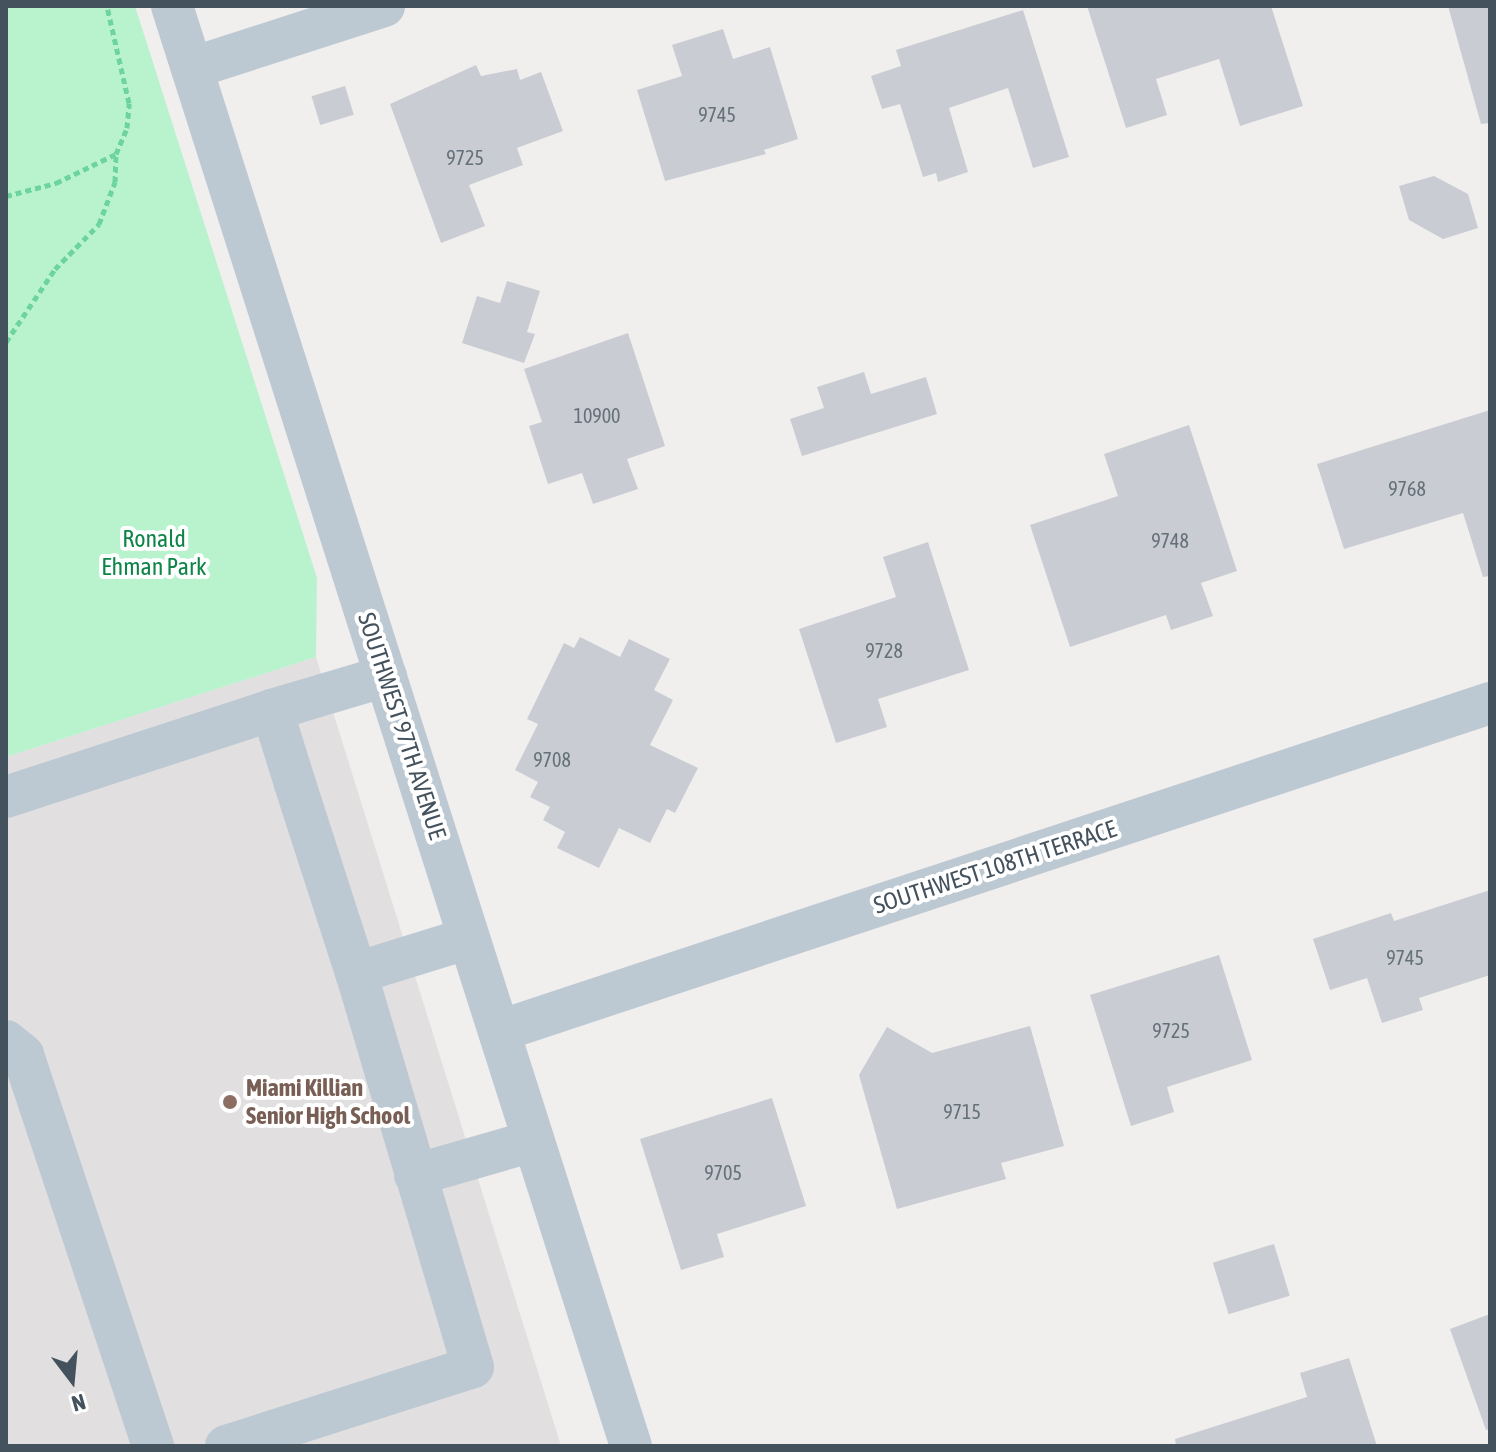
<!DOCTYPE html>
<html>
<head>
<meta charset="utf-8">
<style>
  body { margin:0 }
  #map { position:relative; width:1496px; height:1452px; overflow:hidden; background:#f1eeee; font-family:"Asap Condensed",sans-serif }
  div>[style] { position:absolute }
  [style*='--x'] { left:calc(var(--x)*1px); top:calc(var(--y)*1px); width:calc(var(--w)*1px); rotate:calc(var(--a)*1deg) }
  .education>* { inset:0; background:#e2dfe0 }
  .green>* { inset:0; background:#b8f3ce }
  .building>* { inset:0; background:#c9cdd3; transform-origin:0 0 }
  .path>* { height:5px; margin-top:-2.5px; transform-origin:0; background:repeating-linear-gradient(90deg,#6dd4a0 0 6px,transparent 0 10px) }
  .minor>* { height:42px; margin:-21px; padding:0 21px; transform-origin:21px; border-radius:21px; background:#bdc9d2 }
  .dots>* { width:22px; height:22px; translate:-50% -50%; box-sizing:border-box; border:4px solid #fff; border-radius:50% }
  span { translate:-50% -50%; white-space:nowrap; text-align:center; line-height:1.15; -webkit-text-stroke:8px #fff; paint-order:stroke }
  .number-label { font-size:20px; color:#65717a }
  .number-label span { -webkit-text-stroke-width:0 }
  .park-label { font-size:24px; color:#0e8548 }
  .street-label { font-size:24px; color:#44525d }
  .education-label { font-size:24px; color:#785e54; font-weight:700 }
  .left { translate:0 -50%; text-align:left }
  .frame { position:absolute; inset:0; border:8px solid #44525d; pointer-events:none }
  .north { position:absolute; left:32px; top:1340px; width:80px; height:80px; -webkit-text-stroke:6px #fff; paint-order:stroke; rotate:164deg; font-size:22px; font-weight:700; line-height:32px; text-align:center; color:#44525d }
  .north::after { content:''; display:block; margin:auto; width:28px; height:36px; background:#44525d; clip-path:polygon(50% 0,100% 100%,50% 72%,0 100%) }
</style>
</head>
<body>
<div id="map">
  <div class="education">
    <i style="clip-path:polygon(316px 657px,561px 1446px,6px 1446px,6px 757px)"></i>
  </div>
  <div class="green">
    <i style="clip-path:polygon(6px 6px,135px 6px,317px 578px,316px 657px,6px 757px)"></i>
  </div>
  <div class="building">
    <i style="clip-path:polygon(1087px 6px,1271px 6px,1303px 106px,1240px 126px,1219px 59px,1156px 79px,1167px 115px,1126px 128px)"></i>
    <i style="clip-path:polygon(1448px 6px,1490px 6px,1490px 123px,1481px 124px)"></i>
    <i style="clip-path:polygon(1023px 10px,1069px 157px,1033px 168px,1008px 88px,949px 108px,968px 172px,938px 182px,936px 173px,923px 177px,900px 104px,882px 109px,871px 76px,901px 66px,896px 50px)"></i>
    <i style="clip-path:polygon(723px 29px,733px 59px,770px 47px,798px 139px,764px 150px,766px 154px,665px 181px,637px 90px,682px 76px,672px 45px)"></i>
    <i style="clip-path:polygon(476px 65px,481px 76px,517px 69px,520px 80px,541px 72px,563px 131px,517px 148px,523px 165px,469px 185px,485px 226px,441px 243px,390px 104px)"></i>
    <i style="left:345px;top:86px;width:30px;height:35px;rotate:73deg"></i>
    <i style="clip-path:polygon(1434px 176px,1468px 194px,1478px 228px,1443px 239px,1409px 220px,1399px 186px)"></i>
    <i style="clip-path:polygon(507px 281px,540px 291px,527px 332px,535px 334px,524px 363px,462px 343px,477px 296px,500px 303px)"></i>
    <i style="clip-path:polygon(628px 333px,665px 446px,627px 459px,638px 489px,593px 504px,582px 473px,548px 484px,529px 426px,542px 422px,524px 369px)"></i>
    <i style="clip-path:polygon(864px 372px,871px 394px,926px 377px,937px 414px,802px 456px,790px 419px,824px 408px,817px 387px)"></i>
    <i style="clip-path:polygon(1490px 410px,1490px 576px,1483px 577px,1463px 513px,1344px 549px,1317px 464px)"></i>
    <i style="clip-path:polygon(1189px 425px,1237px 571px,1201px 583px,1213px 616px,1171px 630px,1166px 615px,1070px 647px,1030px 525px,1118px 496px,1104px 454px)"></i>
    <i style="clip-path:polygon(928px 542px,969px 670px,878px 699px,887px 727px,836px 743px,799px 629px,896px 597px,883px 557px)"></i>
    <i style="clip-path:polygon(580px 637px,620px 657px,629px 639px,670px 659px,654px 690px,673px 700px,650px 745px,698px 768px,675px 813px,667px 809px,650px 843px,619px 828px,599px 868px,557px 848px,565px 832px,543px 820px,550px 807px,530px 797px,538px 782px,515px 770px,538px 724px,527px 719px,564px 643px,574px 648px)"></i>
    <i style="clip-path:polygon(1490px 890px,1490px 975px,1419px 998px,1423px 1010px,1382px 1023px,1367px 978px,1330px 990px,1313px 939px,1391px 913px,1394px 921px)"></i>
    <i style="clip-path:polygon(1219px 955px,1252px 1060px,1167px 1087px,1174px 1112px,1131px 1126px,1090px 995px)"></i>
    <i style="clip-path:polygon(1030px 1026px,1064px 1146px,1001px 1163px,1006px 1179px,897px 1209px,859px 1075px,887px 1027px,932px 1053px)"></i>
    <i style="clip-path:polygon(772px 1098px,806px 1206px,717px 1234px,724px 1257px,681px 1270px,640px 1139px)"></i>
    <i style="left:1274px;top:1244px;width:54px;height:64px;rotate:73deg"></i>
    <i style="clip-path:polygon(1490px 1314px,1490px 1429px,1486px 1430px,1450px 1329px)"></i>
    <i style="clip-path:polygon(1349px 1358px,1377px 1446px,1176px 1446px,1175px 1439px,1307px 1397px,1300px 1373px)"></i>
  </div>
  <div class="path">
    <i style="--x:6;--y:196;--w:52;--a:-14.6"></i>
    <i style="--x:56;--y:183;--w:67;--a:-25.8"></i>
    <i style="--x:116;--y:154;--w:28;--a:-67"></i>
    <i style="--x:127;--y:128;--w:25;--a:-85"></i>
    <i style="--x:129;--y:103;--w:99;--a:-102.8"></i>
    <i style="--x:6;--y:342;--w:88;--a:-56.1"></i>
    <i style="--x:55;--y:269;--w:63;--a:-45.6"></i>
    <i style="--x:99;--y:224;--w:45;--a:-69.1"></i>
    <i style="--x:115;--y:182;--w:28;--a:-88"></i>
  </div>
  <div class="minor">
    <i style="--x:172;--y:6;--w:1511;--a:72.32"></i>
    <i style="--x:192;--y:68;--w:202;--a:-17.9"></i>
    <i style="--x:386;--y:676;--w:119;--a:163.4"></i>
    <i style="--x:272;--y:710;--w:77;--a:72.7"></i>
    <i style="--x:295;--y:784;--w:199;--a:72.1"></i>
    <i style="--x:356;--y:973;--w:118;--a:-17.2"></i>
    <i style="--x:6;--y:797;--w:280;--a:-18.1"></i>
    <i style="--x:499;--y:1031;--w:1044;--a:-18.31"></i>
    <i style="--x:6;--y:1041;--w:22;--a:39"></i>
    <i style="--x:23;--y:1055;--w:412;--a:71.6"></i>
    <i style="--x:415;--y:1175;--w:123;--a:-16.1"></i>
    <i style="--x:226;--y:1446;--w:259;--a:-17.7"></i>
    <i style="--x:473;--y:1367;--w:411;--a:-106.5"></i>
  </div>
  <div class="dots">
    <i style="left:230px;top:1102px;background:#8d6e63"></i>
  </div>
  <div class="number-label">
    <span style="left:717px;top:114px">9745</span>
    <span style="left:465px;top:157px">9725</span>
    <span style="left:597px;top:415px">10900</span>
    <span style="left:1407px;top:488px">9768</span>
    <span style="left:1170px;top:540px">9748</span>
    <span style="left:884px;top:650px">9728</span>
    <span style="left:552px;top:759px">9708</span>
    <span style="left:1405px;top:957px">9745</span>
    <span style="left:1171px;top:1030px">9725</span>
    <span style="left:962px;top:1111px">9715</span>
    <span style="left:723px;top:1172px">9705</span>
  </div>
  <div class="park-label">
    <span style="left:154px;top:553px">Ronald<br>Ehman Park</span>
  </div>
  <div class="street-label">
    <span style="left:402px;top:726px;rotate:72deg">SOUTHWEST 97TH AVENUE</span>
    <span style="left:995px;top:867px;rotate:-18deg">SOUTHWEST 108TH TERRACE</span>
  </div>
  <div class="education-label">
    <span class="left" style="left:246px;top:1102px">Miami Killian<br>Senior High School</span>
  </div>
  <div class="frame"></div>
  <div class="north">N</div>
</div>
</body>
</html>
